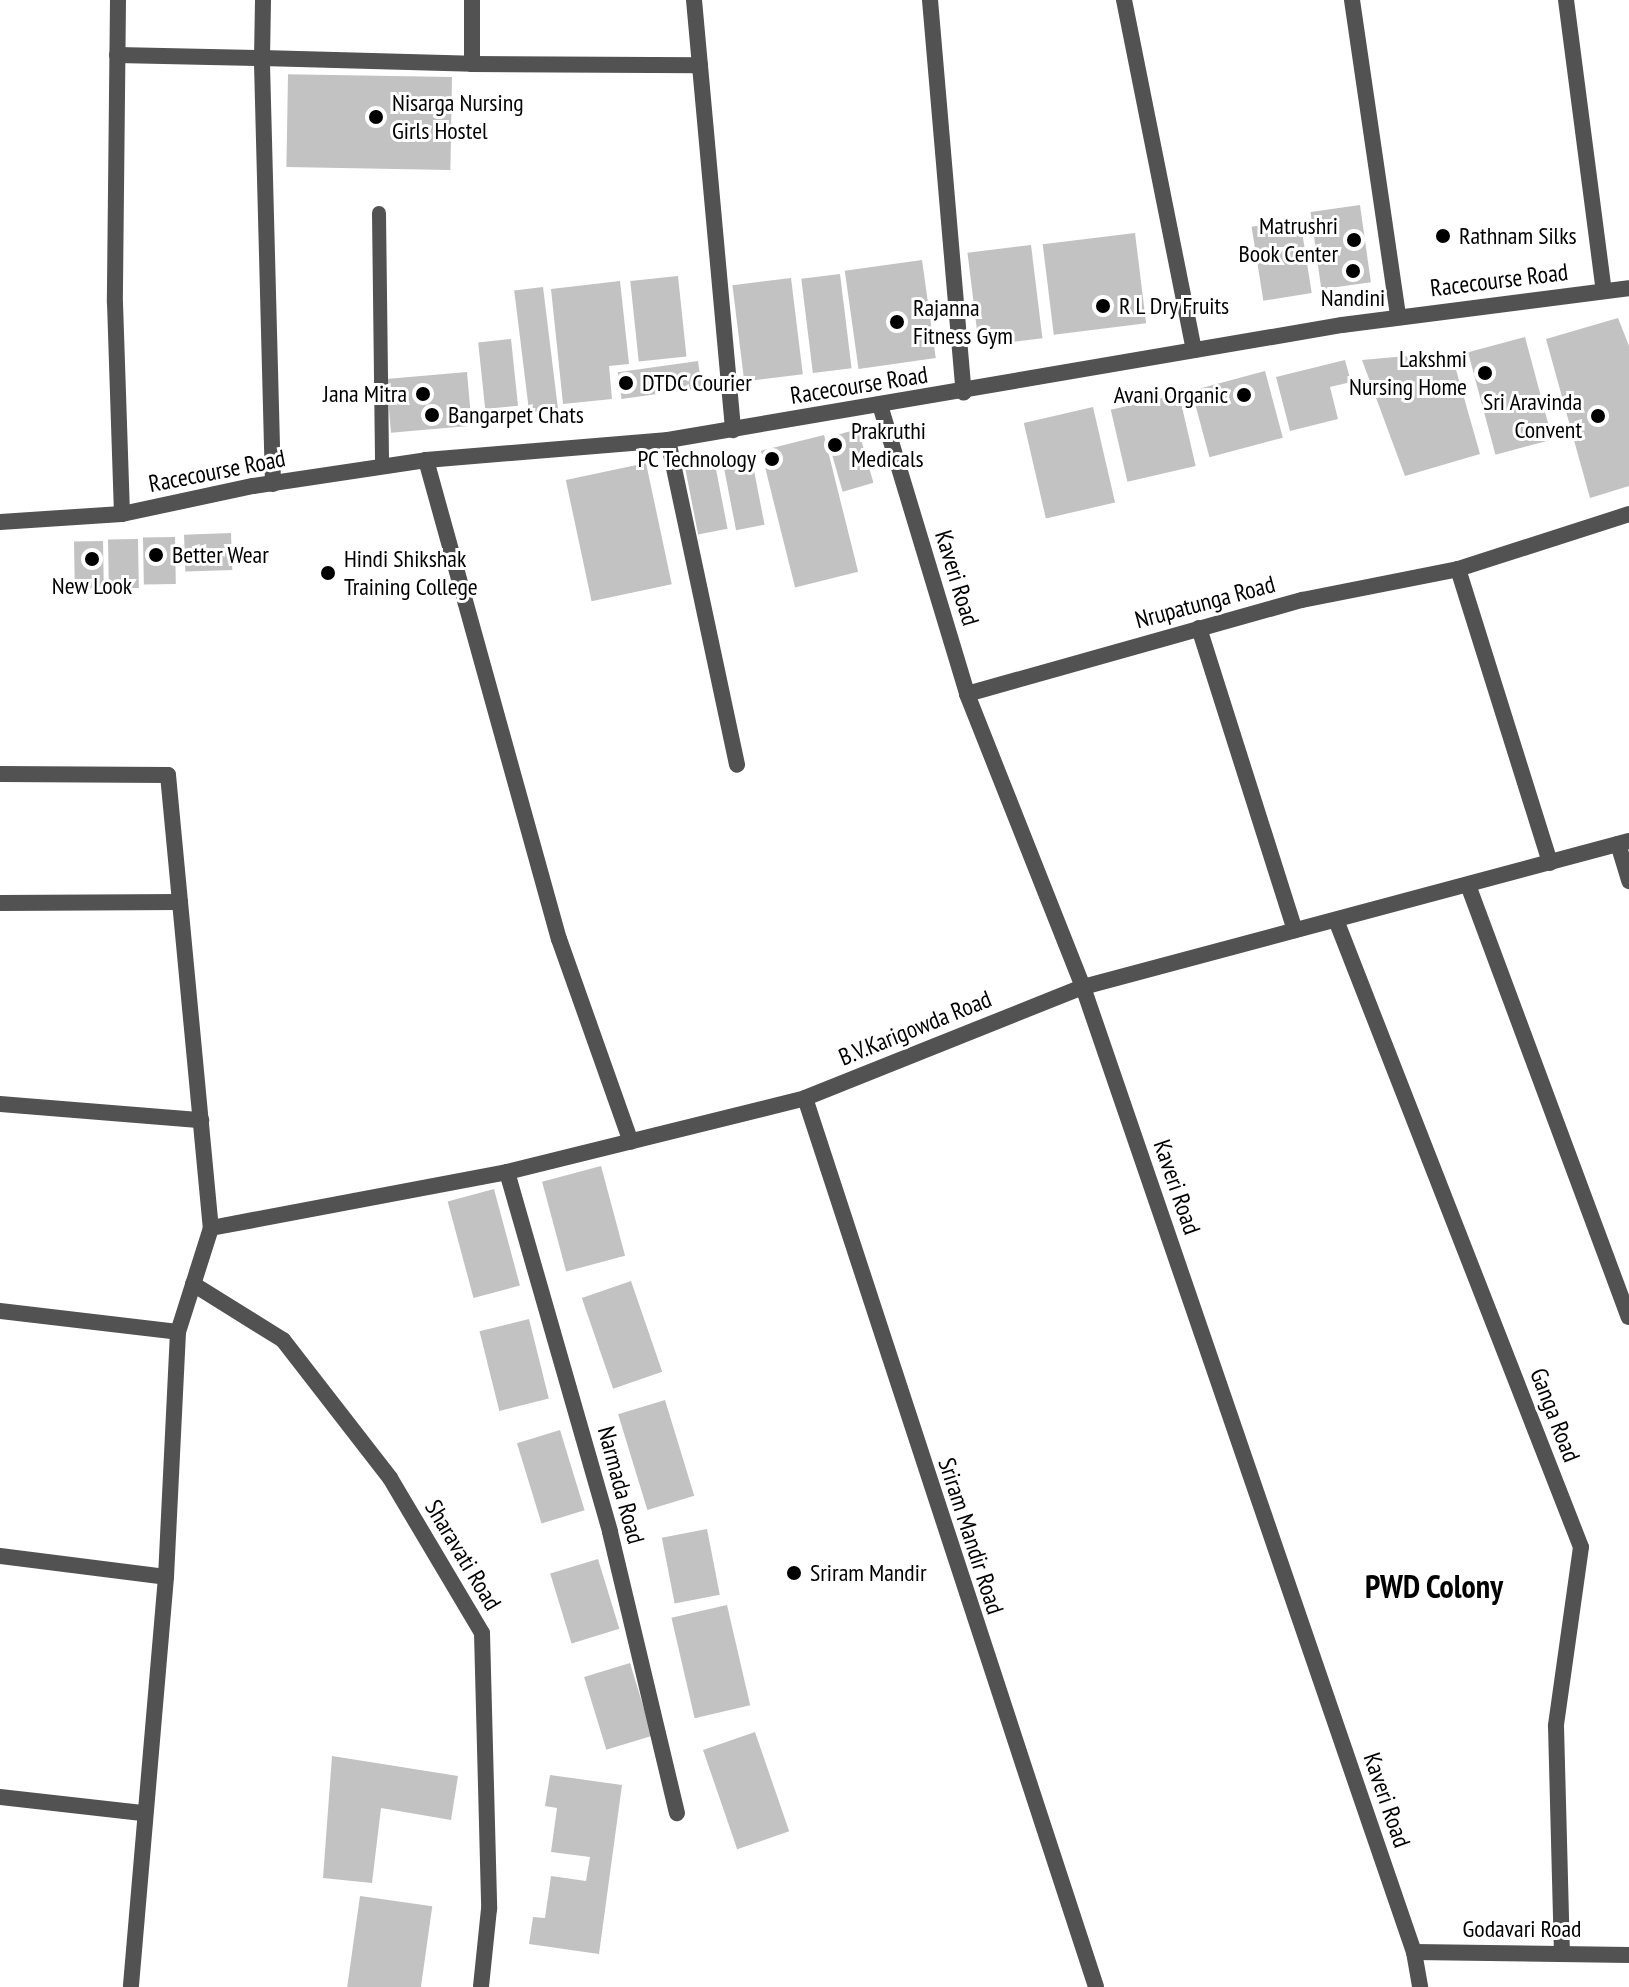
<!DOCTYPE html>
<html>
<head>
<meta charset="utf-8">
<style>
  body { margin:0 }
  #map { position:relative; width:1629px; height:1987px; overflow:hidden; background:#fff; font-family:"PT Sans Narrow",sans-serif }
  div>[style] { position:absolute }
  [style*='--x'] { left:calc(var(--x)*1px); top:calc(var(--y)*1px); width:calc(var(--w)*1px); rotate:calc(var(--a)*1deg) }
  .building>* { inset:0; background:#c2c2c2; transform-origin:0 0 }
  .service>* { height:14px; margin:-7px; padding:0 7px; transform-origin:7px; border-radius:7px; background:#525252 }
  .minor>* { height:16px; margin:-8px; padding:0 8px; transform-origin:8px; border-radius:8px; background:#525252 }
  .dots>* { width:22px; height:22px; translate:-50% -50%; box-sizing:border-box; border:4px solid #fff; border-radius:50% }
  span { translate:-50% -50%; white-space:nowrap; text-align:center; line-height:1.15; -webkit-text-stroke:6px #fff; paint-order:stroke }
  .poi-label { font-size:24px; color:#000 }
  .left { translate:0 -50%; text-align:left }
  .right { translate:-100% -50%; text-align:right }
  .street-label { font-size:24px; color:#000 }
  .district-label { font-size:32px; color:#000; font-weight:700 }
</style>
</head>
<body>
<div id="map">
  <div class="building">
    <i style="left:452px;top:77px;width:93px;height:164px;rotate:91deg"></i>
    <i style="left:1360px;top:205px;width:78px;height:50px;rotate:82deg"></i>
    <i style="left:1300px;top:219px;width:75px;height:49px;rotate:81deg"></i>
    <i style="left:1135px;top:233px;width:91px;height:93px;rotate:83deg"></i>
    <i style="left:1031px;top:245px;width:94px;height:64px;rotate:83deg"></i>
    <i style="left:922px;top:260px;width:99px;height:78px;rotate:82deg"></i>
    <i style="left:840px;top:274px;width:95px;height:39px;rotate:83deg"></i>
    <i style="left:678px;top:276px;width:81px;height:48px;rotate:84deg"></i>
    <i style="left:791px;top:278px;width:97px;height:59px;rotate:83deg"></i>
    <i style="clip-path:polygon(620px 281px,629px 364px,609px 366px,612px 399px,563px 404px,551px 289px)"></i>
    <i style="left:543px;top:287px;width:123px;height:29px;rotate:83deg"></i>
    <i style="clip-path:polygon(1618px 318px,1629px 346px,1629px 486px,1590px 498px,1546px 339px)"></i>
    <i style="left:1525px;top:337px;width:106px;height:59px;rotate:75deg"></i>
    <i style="left:511px;top:339px;width:67px;height:33px;rotate:84deg"></i>
    <i style="clip-path:polygon(1451px 352px,1480px 454px,1405px 476px,1362px 360px)"></i>
    <i style="clip-path:polygon(1345px 360px,1351px 382px,1330px 387px,1338px 419px,1290px 431px,1276px 377px)"></i>
    <i style="left:698px;top:361px;width:27px;height:81px;rotate:82deg"></i>
    <i style="left:1265px;top:371px;width:69px;height:76px;rotate:75deg"></i>
    <i style="left:467px;top:372px;width:54px;height:81px;rotate:85deg"></i>
    <i style="left:1179px;top:394px;width:74px;height:70px;rotate:77deg"></i>
    <i style="left:1093px;top:407px;width:98px;height:71px;rotate:77deg"></i>
    <i style="left:858px;top:429px;width:56px;height:32px;rotate:74deg"></i>
    <i style="left:824px;top:435px;width:141px;height:65px;rotate:76deg"></i>
    <i style="left:751px;top:455px;width:71px;height:29px;rotate:79deg"></i>
    <i style="left:714px;top:459px;width:71px;height:30px;rotate:79deg"></i>
    <i style="left:646px;top:463px;width:124px;height:82px;rotate:78deg"></i>
    <i style="left:231px;top:533px;width:37px;height:47px;rotate:88deg"></i>
    <i style="left:175px;top:537px;width:47px;height:32px;rotate:89deg"></i>
    <i style="left:138px;top:539px;width:49px;height:30px;rotate:89deg"></i>
    <i style="left:103px;top:541px;width:47px;height:29px;rotate:89deg"></i>
    <i style="left:601px;top:1166px;width:93px;height:61px;rotate:75deg"></i>
    <i style="left:494px;top:1189px;width:100px;height:48px;rotate:75deg"></i>
    <i style="left:631px;top:1281px;width:96px;height:52px;rotate:71deg"></i>
    <i style="left:529px;top:1319px;width:82px;height:51px;rotate:76deg"></i>
    <i style="left:665px;top:1400px;width:100px;height:49px;rotate:73deg"></i>
    <i style="left:560px;top:1430px;width:84px;height:45px;rotate:73deg"></i>
    <i style="left:707px;top:1529px;width:67px;height:46px;rotate:79deg"></i>
    <i style="left:598px;top:1559px;width:73px;height:50px;rotate:73deg"></i>
    <i style="left:727px;top:1605px;width:103px;height:57px;rotate:77deg"></i>
    <i style="left:630px;top:1663px;width:76px;height:48px;rotate:73deg"></i>
    <i style="left:755px;top:1732px;width:105px;height:55px;rotate:71deg"></i>
    <i style="clip-path:polygon(332px 1756px,458px 1776px,451px 1820px,381px 1808px,372px 1883px,323px 1878px)"></i>
    <i style="clip-path:polygon(550px 1775px,622px 1785px,599px 1954px,529px 1944px,533px 1917px,545px 1918px,551px 1876px,586px 1881px,590px 1857px,551px 1852px,557px 1808px,545px 1806px)"></i>
    <i style="left:360px;top:1896px;width:73px;height:92px;rotate:8deg"></i>
  </div>
  <div class="service">
    <i style="--x:379;--y:213;--w:254;--a:89.3"></i>
  </div>
  <div class="minor">
    <i style="--x:118;--y:0;--w:303;--a:90.6"></i>
    <i style="--x:115;--y:303;--w:211;--a:88.1"></i>
    <i style="--x:472;--y:0;--w:64;--a:90"></i>
    <i style="--x:472;--y:64;--w:228;--a:0.3"></i>
    <i style="--x:694;--y:0;--w:432;--a:84.8"></i>
    <i style="--x:930;--y:0;--w:394;--a:85.1"></i>
    <i style="--x:1124;--y:0;--w:357;--a:78.7"></i>
    <i style="--x:1352;--y:0;--w:320;--a:81.7"></i>
    <i style="--x:1566;--y:0;--w:293;--a:82.6"></i>
    <i style="--x:117;--y:55;--w:145;--a:1.2"></i>
    <i style="--x:262;--y:58;--w:58;--a:-89"></i>
    <i style="--x:880;--y:405;--w:302;--a:73.2"></i>
    <i style="--x:967;--y:694;--w:315;--a:68.4"></i>
    <i style="--x:1083;--y:987;--w:1020;--a:71.07"></i>
    <i style="--x:1414;--y:1952;--w:36;--a:80"></i>
    <i style="--x:668;--y:440;--w:332;--a:78"></i>
    <i style="--x:426;--y:460;--w:497;--a:74.5"></i>
    <i style="--x:559;--y:939;--w:215;--a:70.5"></i>
    <i style="--x:273;--y:484;--w:426;--a:-91.5"></i>
    <i style="--x:262;--y:58;--w:210;--a:1.6"></i>
    <i style="--x:0;--y:522;--w:122;--a:-3.8"></i>
    <i style="--x:122;--y:514;--w:134;--a:-12.1"></i>
    <i style="--x:253;--y:486;--w:175;--a:-8.5"></i>
    <i style="--x:426;--y:460;--w:243;--a:-4.7"></i>
    <i style="--x:668;--y:440;--w:684;--a:-9.68"></i>
    <i style="--x:1342;--y:325;--w:289;--a:-7.3"></i>
    <i style="--x:1458;--y:569;--w:308;--a:72.6"></i>
    <i style="--x:1199;--y:628;--w:317;--a:72.4"></i>
    <i style="--x:967;--y:694;--w:348;--a:-15.7"></i>
    <i style="--x:1302;--y:600;--w:159;--a:-11.2"></i>
    <i style="--x:1458;--y:569;--w:180;--a:-17.8"></i>
    <i style="--x:0;--y:774;--w:168;--a:0.3"></i>
    <i style="--x:168;--y:775;--w:455;--a:84.6"></i>
    <i style="--x:211;--y:1228;--w:109;--a:107.6"></i>
    <i style="--x:178;--y:1332;--w:245;--a:92.8"></i>
    <i style="--x:166;--y:1577;--w:411;--a:94.9"></i>
    <i style="--x:1618;--y:844;--w:39;--a:73"></i>
    <i style="--x:1468;--y:885;--w:461;--a:69.6"></i>
    <i style="--x:0;--y:903;--w:180;--a:-0.3"></i>
    <i style="--x:1336;--y:920;--w:673;--a:68.66"></i>
    <i style="--x:1581;--y:1547;--w:181;--a:98"></i>
    <i style="--x:1556;--y:1726;--w:227;--a:88.5"></i>
    <i style="--x:805;--y:1098;--w:935;--a:71.87"></i>
    <i style="--x:0;--y:1104;--w:202;--a:4.6"></i>
    <i style="--x:507;--y:1172;--w:374;--a:74"></i>
    <i style="--x:610;--y:1532;--w:289;--a:76.6"></i>
    <i style="--x:211;--y:1228;--w:301;--a:-10.7"></i>
    <i style="--x:507;--y:1172;--w:307;--a:-13.9"></i>
    <i style="--x:805;--y:1098;--w:299;--a:-21.8"></i>
    <i style="--x:1083;--y:987;--w:565;--a:-14.97"></i>
    <i style="--x:193;--y:1284;--w:106;--a:31.9"></i>
    <i style="--x:283;--y:1340;--w:175;--a:52.2"></i>
    <i style="--x:390;--y:1478;--w:180;--a:59.3"></i>
    <i style="--x:482;--y:1633;--w:276;--a:88.5"></i>
    <i style="--x:489;--y:1909;--w:78;--a:95.9"></i>
    <i style="--x:0;--y:1311;--w:179;--a:6.7"></i>
    <i style="--x:0;--y:1556;--w:167;--a:7.2"></i>
    <i style="--x:0;--y:1797;--w:143;--a:6.4"></i>
    <i style="--x:1414;--y:1952;--w:215;--a:0.8"></i>
  </div>
  <div class="dots">
    <i style="left:376px;top:117px;background:#000"></i>
    <i style="left:1443px;top:236px;background:#000"></i>
    <i style="left:1354px;top:240px;background:#000"></i>
    <i style="left:1353px;top:271px;background:#000"></i>
    <i style="left:1103px;top:306px;background:#000"></i>
    <i style="left:897px;top:322px;background:#000"></i>
    <i style="left:1485px;top:373px;background:#000"></i>
    <i style="left:626px;top:383px;background:#000"></i>
    <i style="left:423px;top:394px;background:#000"></i>
    <i style="left:1244px;top:395px;background:#000"></i>
    <i style="left:432px;top:415px;background:#000"></i>
    <i style="left:1598px;top:416px;background:#000"></i>
    <i style="left:835px;top:445px;background:#000"></i>
    <i style="left:772px;top:459px;background:#000"></i>
    <i style="left:156px;top:555px;background:#000"></i>
    <i style="left:92px;top:559px;background:#000"></i>
    <i style="left:328px;top:573px;background:#000"></i>
    <i style="left:794px;top:1573px;background:#000"></i>
  </div>
  <div class="poi-label">
    <span class="left" style="left:392px;top:117px">Nisarga Nursing<br>Girls Hostel</span>
    <span class="right" style="left:1338px;top:240px">Matrushri<br>Book Center</span>
    <span class="left" style="left:1459px;top:236px">Rathnam Silks</span>
    <span style="left:1353px;top:298px">Nandini</span>
    <span class="left" style="left:1119px;top:306px">R L Dry Fruits</span>
    <span class="left" style="left:913px;top:322px">Rajanna<br>Fitness Gym</span>
    <span class="right" style="left:1467px;top:373px">Lakshmi<br>Nursing Home</span>
    <span class="left" style="left:642px;top:383px">DTDC Courier</span>
    <span class="right" style="left:407px;top:394px">Jana Mitra</span>
    <span class="right" style="left:1228px;top:395px">Avani Organic</span>
    <span class="right" style="left:1582px;top:416px">Sri Aravinda<br>Convent</span>
    <span class="left" style="left:448px;top:415px">Bangarpet Chats</span>
    <span class="left" style="left:851px;top:445px">Prakruthi<br>Medicals</span>
    <span class="right" style="left:756px;top:459px">PC Technology</span>
    <span class="left" style="left:172px;top:555px">Better Wear</span>
    <span class="left" style="left:344px;top:573px">Hindi Shikshak<br>Training College</span>
    <span style="left:92px;top:586px">New Look</span>
    <span class="left" style="left:810px;top:1573px">Sriram Mandir</span>
  </div>
  <div class="street-label">
    <span style="left:1499px;top:280px;rotate:-7deg">Racecourse Road</span>
    <span style="left:859px;top:385px;rotate:-9deg">Racecourse Road</span>
    <span style="left:217px;top:471px;rotate:-11deg">Racecourse Road</span>
    <span style="left:957px;top:578px;rotate:73deg">Kaveri Road</span>
    <span style="left:1205px;top:602px;rotate:-15deg">Nrupatunga Road</span>
    <span style="left:915px;top:1028px;rotate:-22deg">B.V.Karigowda Road</span>
    <span style="left:1177px;top:1187px;rotate:71deg">Kaveri Road</span>
    <span style="left:1555px;top:1415px;rotate:69deg">Ganga Road</span>
    <span style="left:621px;top:1485px;rotate:75deg">Narmada Road</span>
    <span style="left:971px;top:1536px;rotate:72deg">Sriram Mandir Road</span>
    <span style="left:463px;top:1555px;rotate:59deg">Sharavati Road</span>
    <span style="left:1387px;top:1800px;rotate:71deg">Kaveri Road</span>
    <span style="left:1522px;top:1929px">Godavari Road</span>
  </div>
  <div class="district-label">
    <span style="left:1434px;top:1586px">PWD Colony</span>
  </div>
</div>
</body>
</html>
